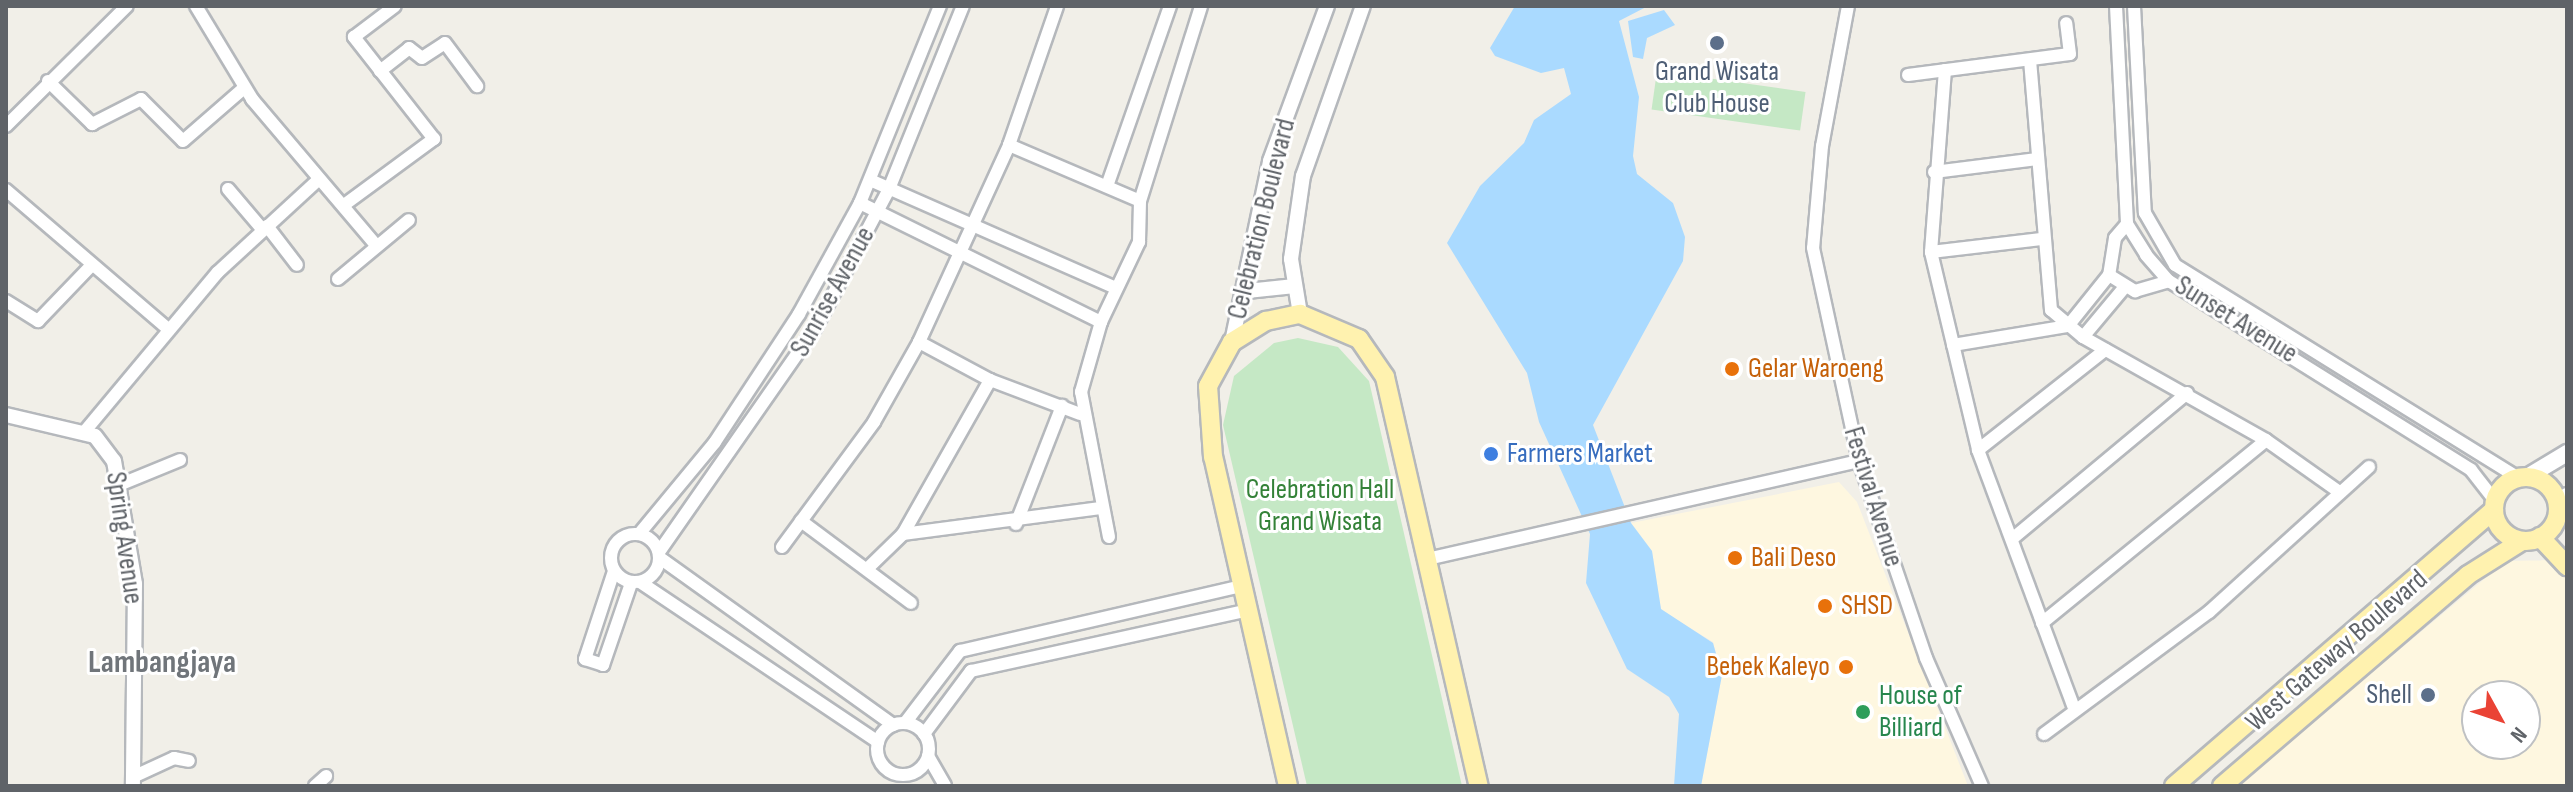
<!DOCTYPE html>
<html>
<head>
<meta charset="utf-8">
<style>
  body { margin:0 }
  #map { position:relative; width:2573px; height:792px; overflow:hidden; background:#f1efe8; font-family:"Sofia Sans Condensed",sans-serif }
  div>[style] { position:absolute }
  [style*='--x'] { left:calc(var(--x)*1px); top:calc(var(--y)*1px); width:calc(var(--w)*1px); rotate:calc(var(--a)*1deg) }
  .commercial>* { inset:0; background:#fef7e0 }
  .green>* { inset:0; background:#c5e8c5; transform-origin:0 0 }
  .water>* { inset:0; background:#aadaff }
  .roads { filter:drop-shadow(2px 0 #b5b8bc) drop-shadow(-2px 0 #b5b8bc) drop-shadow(0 2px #b5b8bc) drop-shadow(0 -2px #b5b8bc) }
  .minor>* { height:12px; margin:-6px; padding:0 6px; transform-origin:6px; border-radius:6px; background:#fff }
  .minor>.ring { margin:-6px; padding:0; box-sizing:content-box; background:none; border:12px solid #fff; border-radius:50% }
  .tertiary>* { height:14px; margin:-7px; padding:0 7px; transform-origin:7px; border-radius:7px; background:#fff }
  .secondary>* { height:16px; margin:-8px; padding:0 8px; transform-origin:8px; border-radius:8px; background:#fff }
  .primary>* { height:18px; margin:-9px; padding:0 9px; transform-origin:9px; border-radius:9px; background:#fff2af }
  .primary>.ring { margin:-9px; padding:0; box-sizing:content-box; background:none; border:18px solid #fff2af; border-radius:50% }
  .dots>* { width:22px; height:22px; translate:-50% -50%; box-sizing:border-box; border:4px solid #fff; border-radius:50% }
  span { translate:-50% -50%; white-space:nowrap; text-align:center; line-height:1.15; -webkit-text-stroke:6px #fff; paint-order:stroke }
  .service-label { font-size:28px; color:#4e5e75 }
  .right { translate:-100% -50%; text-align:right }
  .street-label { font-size:28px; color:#5f6368 }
  .food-label { font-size:28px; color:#c56008 }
  .left { translate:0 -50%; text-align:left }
  .shop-label { font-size:28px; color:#366cbe }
  .park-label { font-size:28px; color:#348238 }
  .leisure-label { font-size:28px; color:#27864d }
  .quarter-label { font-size:32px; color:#70757a; font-weight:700 }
  .frame { position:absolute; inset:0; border:8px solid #5f6368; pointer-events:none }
  .north { position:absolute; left:2461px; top:680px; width:80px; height:80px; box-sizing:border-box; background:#fff; border:2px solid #bfc1c3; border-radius:50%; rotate:130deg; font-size:22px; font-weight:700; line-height:32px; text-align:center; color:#5f6368 }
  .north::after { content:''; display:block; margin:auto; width:28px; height:36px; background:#ea4335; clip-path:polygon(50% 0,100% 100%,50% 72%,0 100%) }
</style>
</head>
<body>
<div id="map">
  <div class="commercial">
    <i style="clip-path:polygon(1839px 482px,1857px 502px,1968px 786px,1701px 786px,1722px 675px,1713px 642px,1661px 610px,1652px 551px,1631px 523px)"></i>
    <i style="clip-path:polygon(evenodd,2552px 560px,2567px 577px,2567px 786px,2236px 786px,2506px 561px,2552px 560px,2477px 696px,2525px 696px,2525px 744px,2477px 744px,2477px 696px)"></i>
  </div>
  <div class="green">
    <i style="left:1657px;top:71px;width:150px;height:39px;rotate:8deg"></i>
    <i style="clip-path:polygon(1298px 338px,1338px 347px,1369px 381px,1462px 786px,1307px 786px,1223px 425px,1234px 376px,1274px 343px)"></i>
  </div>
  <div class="water">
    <i style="clip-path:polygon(1515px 6px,1648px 6px,1619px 21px,1639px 97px,1633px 156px,1637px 174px,1673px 203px,1685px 237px,1683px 261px,1593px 425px,1631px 523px,1652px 551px,1661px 609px,1713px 643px,1722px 675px,1701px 786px,1674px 786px,1679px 714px,1669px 697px,1627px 669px,1586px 583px,1590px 534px,1539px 422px,1527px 373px,1447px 243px,1480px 186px,1524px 143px,1534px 120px,1571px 94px,1564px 68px,1541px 73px,1495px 56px,1490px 48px)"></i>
    <i style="clip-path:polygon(1664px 10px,1675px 25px,1647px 38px,1643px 59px,1633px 57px,1628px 21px)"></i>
  </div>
  <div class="roads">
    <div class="minor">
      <i style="--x:196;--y:6;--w:109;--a:58.9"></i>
      <i style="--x:252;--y:99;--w:190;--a:49.7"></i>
      <i style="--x:1848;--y:6;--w:142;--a:100.5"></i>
      <i style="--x:1822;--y:146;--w:102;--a:95"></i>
      <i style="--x:1813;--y:248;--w:218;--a:77.8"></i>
      <i style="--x:1859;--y:461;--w:208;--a:71.2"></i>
      <i style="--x:1926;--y:658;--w:140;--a:66.4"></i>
      <i style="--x:2116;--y:6;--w:218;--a:87.1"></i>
      <i style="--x:2127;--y:224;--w:36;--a:58"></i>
      <i style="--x:2146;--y:255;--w:35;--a:49"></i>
      <i style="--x:2169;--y:281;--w:356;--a:32"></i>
      <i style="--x:2471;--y:470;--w:39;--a:52"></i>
      <i style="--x:2134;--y:6;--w:207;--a:87"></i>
      <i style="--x:2145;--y:213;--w:60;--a:60"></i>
      <i style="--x:2175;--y:265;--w:404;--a:31.8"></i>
      <i style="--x:2030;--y:60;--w:251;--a:85.2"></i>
      <i style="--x:2051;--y:310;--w:42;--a:40.2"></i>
      <i style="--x:2083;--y:337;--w:210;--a:29.4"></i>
      <i style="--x:2266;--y:440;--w:88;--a:35.3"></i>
      <i style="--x:1945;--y:70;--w:183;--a:94.4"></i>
      <i style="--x:1931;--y:252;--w:204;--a:76.6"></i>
      <i style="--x:1978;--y:450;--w:273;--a:69.6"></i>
      <i style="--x:380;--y:71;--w:37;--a:-38"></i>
      <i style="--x:409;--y:48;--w:16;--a:38"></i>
      <i style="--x:422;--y:58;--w:27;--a:-33"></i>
      <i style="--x:445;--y:43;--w:54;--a:53.3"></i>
      <i style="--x:1908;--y:75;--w:163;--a:-7.4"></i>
      <i style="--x:2070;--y:54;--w:31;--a:-97"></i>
      <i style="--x:48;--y:81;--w:62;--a:44.3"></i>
      <i style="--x:92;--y:124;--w:55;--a:-27"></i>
      <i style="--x:141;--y:99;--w:59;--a:45"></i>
      <i style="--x:183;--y:141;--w:81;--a:-41"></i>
      <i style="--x:6;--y:126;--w:170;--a:-44.8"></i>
      <i style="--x:1009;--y:145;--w:142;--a:23.1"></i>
      <i style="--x:1934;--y:172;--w:104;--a:-7.2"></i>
      <i style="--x:870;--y:180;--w:266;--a:23.7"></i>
      <i style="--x:1107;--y:186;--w:191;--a:-70.7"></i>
      <i style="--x:228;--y:189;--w:52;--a:49.6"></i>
      <i style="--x:6;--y:190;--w:212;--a:40.6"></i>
      <i style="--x:860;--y:203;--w:269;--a:26.3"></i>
      <i style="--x:344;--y:205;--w:112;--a:-36.3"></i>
      <i style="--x:434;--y:139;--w:130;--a:-128.1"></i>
      <i style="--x:354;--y:37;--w:51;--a:-37.1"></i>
      <i style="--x:2127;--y:224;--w:18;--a:131"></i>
      <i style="--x:2115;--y:238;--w:37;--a:99"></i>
      <i style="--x:2109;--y:275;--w:31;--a:32"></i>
      <i style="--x:2135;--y:291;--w:35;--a:-16"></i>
      <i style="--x:267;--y:226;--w:49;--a:52.4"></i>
      <i style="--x:1931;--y:252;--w:111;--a:-6.7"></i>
      <i style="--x:338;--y:279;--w:92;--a:-39.7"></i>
      <i style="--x:6;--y:301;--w:38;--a:32"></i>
      <i style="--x:38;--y:321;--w:75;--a:-46.1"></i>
      <i style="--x:2083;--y:337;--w:64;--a:-50.1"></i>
      <i style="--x:919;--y:342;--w:81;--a:28.2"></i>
      <i style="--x:990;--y:380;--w:96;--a:20.7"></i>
      <i style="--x:1953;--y:345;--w:117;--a:-9.4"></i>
      <i style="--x:2068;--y:326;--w:65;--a:-51.2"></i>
      <i style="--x:85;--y:431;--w:207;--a:-50.1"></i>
      <i style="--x:218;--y:272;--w:136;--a:-42.6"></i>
      <i style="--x:1978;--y:450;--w:162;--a:-38.2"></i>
      <i style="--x:119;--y:485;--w:66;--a:-22.3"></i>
      <i style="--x:801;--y:521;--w:137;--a:36.7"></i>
      <i style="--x:1016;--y:524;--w:127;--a:-68.7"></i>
      <i class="ring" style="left:611px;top:534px;width:36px;height:36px"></i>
      <i style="--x:639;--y:534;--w:119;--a:-50.4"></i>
      <i style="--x:715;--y:442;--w:153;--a:-56.7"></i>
      <i style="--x:799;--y:314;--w:127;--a:-61.2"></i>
      <i style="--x:860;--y:203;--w:213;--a:-67.9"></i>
      <i style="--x:903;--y:534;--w:199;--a:-7.5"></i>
      <i style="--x:1109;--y:537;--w:148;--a:-100.9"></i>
      <i style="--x:1081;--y:392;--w:73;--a:-74.1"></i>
      <i style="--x:1101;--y:322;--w:89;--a:-64.6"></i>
      <i style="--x:1139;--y:242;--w:41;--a:-88.6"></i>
      <i style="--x:1140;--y:201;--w:204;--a:-72.6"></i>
      <i style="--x:2012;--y:539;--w:228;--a:-39.8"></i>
      <i style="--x:782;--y:547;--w:155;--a:-53.6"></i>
      <i style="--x:874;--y:422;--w:92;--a:-60.6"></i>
      <i style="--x:919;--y:342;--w:217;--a:-65.4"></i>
      <i style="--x:1009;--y:145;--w:147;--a:-70.9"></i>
      <i style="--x:659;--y:552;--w:274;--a:-55.1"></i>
      <i style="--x:816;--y:327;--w:156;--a:-62.1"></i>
      <i style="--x:889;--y:189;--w:197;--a:-68"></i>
      <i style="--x:660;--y:558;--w:287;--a:35.6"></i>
      <i style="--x:1427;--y:559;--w:443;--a:-12.8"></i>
      <i style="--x:868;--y:568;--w:49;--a:-44.2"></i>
      <i style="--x:903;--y:534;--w:177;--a:-60.5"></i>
      <i style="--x:614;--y:571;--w:93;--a:108.2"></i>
      <i style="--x:585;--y:659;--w:19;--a:18"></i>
      <i style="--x:603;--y:665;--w:87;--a:-71.1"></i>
      <i style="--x:640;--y:582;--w:287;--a:33.9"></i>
      <i style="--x:2042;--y:623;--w:289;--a:-39.2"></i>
      <i style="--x:905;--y:723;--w:91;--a:-52.6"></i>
      <i style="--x:960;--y:651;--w:289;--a:-13"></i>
      <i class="ring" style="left:877px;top:723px;width:40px;height:40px"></i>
      <i style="--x:924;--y:734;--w:79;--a:-53.3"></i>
      <i style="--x:971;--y:671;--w:284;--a:-12.4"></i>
      <i style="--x:2044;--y:734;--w:205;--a:-36.5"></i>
      <i style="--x:2209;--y:612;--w:216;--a:-42.2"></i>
      <i style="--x:928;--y:756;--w:34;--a:60"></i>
      <i style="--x:135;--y:776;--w:43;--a:-24.8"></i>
      <i style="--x:174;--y:758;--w:15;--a:11"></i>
      <i style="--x:315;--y:786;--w:15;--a:-42"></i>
    </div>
    <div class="tertiary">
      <i style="--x:1247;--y:291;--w:48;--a:-5.9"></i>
      <i style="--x:1300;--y:314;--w:56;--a:-99.3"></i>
      <i style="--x:1291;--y:259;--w:84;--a:-81.8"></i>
      <i style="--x:1303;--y:176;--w:180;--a:-70.6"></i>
      <i style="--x:1232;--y:342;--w:185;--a:-78.1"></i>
      <i style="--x:1270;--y:161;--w:165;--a:-69.8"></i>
      <i style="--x:6;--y:415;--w:91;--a:13.3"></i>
      <i style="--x:95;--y:436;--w:31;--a:53"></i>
      <i style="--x:114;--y:461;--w:125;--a:80.3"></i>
      <i style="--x:135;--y:584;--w:202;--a:90.6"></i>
    </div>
    <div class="secondary">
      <i style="--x:2527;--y:477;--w:47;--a:-31"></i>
      <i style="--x:2558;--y:508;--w:15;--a:-53"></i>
    </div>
    <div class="primary">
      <i class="ring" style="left:2494px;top:477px;width:46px;height:46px"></i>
      <i style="--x:2540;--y:537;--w:40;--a:47"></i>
      <i style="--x:1288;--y:786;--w:337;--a:-102.8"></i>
      <i style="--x:1213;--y:457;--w:71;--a:-94"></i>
      <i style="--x:1208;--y:386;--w:50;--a:-61.4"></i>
      <i style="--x:1232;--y:342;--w:40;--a:-32"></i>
      <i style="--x:1266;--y:321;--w:35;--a:-12"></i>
      <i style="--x:1300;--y:314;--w:64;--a:23"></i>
      <i style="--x:1359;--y:339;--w:46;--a:55.6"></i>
      <i style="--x:1385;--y:377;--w:420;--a:77.1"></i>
      <i style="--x:2174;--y:786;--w:423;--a:-40.8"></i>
      <i style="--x:2222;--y:786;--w:324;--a:-40.6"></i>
      <i style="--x:2468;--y:575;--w:64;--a:-32.2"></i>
    </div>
  </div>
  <div class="dots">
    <i style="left:1717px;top:43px;background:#5c6f8a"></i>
    <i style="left:1732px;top:369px;background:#e8710a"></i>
    <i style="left:1491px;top:454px;background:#3f7fe0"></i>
    <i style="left:1735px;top:558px;background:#e8710a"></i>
    <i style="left:1825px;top:606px;background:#e8710a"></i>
    <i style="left:1846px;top:667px;background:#e8710a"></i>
    <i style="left:2428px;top:695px;background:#5c6f8a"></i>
    <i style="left:1863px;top:712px;background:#2e9e5b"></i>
  </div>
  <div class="service-label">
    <span style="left:1717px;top:88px">Grand Wisata<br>Club House</span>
    <span class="right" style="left:2412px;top:695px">Shell</span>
  </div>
  <div class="street-label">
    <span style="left:1262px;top:219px;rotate:-76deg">Celebration Boulevard</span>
    <span style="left:833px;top:292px;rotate:-61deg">Sunrise Avenue</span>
    <span style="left:2236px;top:320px;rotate:32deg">Sunset Avenue</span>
    <span style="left:1873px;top:497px;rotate:73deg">Festival Avenue</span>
    <span style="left:124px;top:538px;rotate:82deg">Spring Avenue</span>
    <span style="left:2337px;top:651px;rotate:-41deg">West Gateway Boulevard</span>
  </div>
  <div class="food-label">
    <span class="left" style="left:1748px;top:369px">Gelar Waroeng</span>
    <span class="left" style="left:1751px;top:558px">Bali Deso</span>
    <span class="left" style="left:1841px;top:606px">SHSD</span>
    <span class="right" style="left:1830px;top:667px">Bebek Kaleyo</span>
  </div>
  <div class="shop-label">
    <span class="left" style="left:1507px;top:454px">Farmers Market</span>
  </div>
  <div class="park-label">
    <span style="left:1320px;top:506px">Celebration Hall<br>Grand Wisata</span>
  </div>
  <div class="leisure-label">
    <span class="left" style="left:1879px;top:712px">House of<br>Billiard</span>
  </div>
  <div class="quarter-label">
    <span style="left:162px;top:663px">Lambangjaya</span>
  </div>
  <div class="frame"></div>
  <div class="north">N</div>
</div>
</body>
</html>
